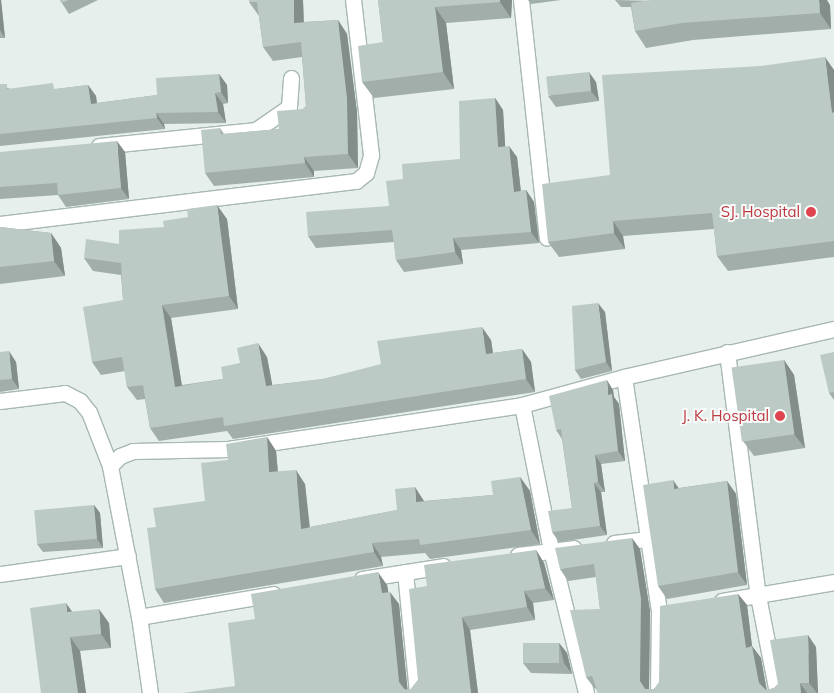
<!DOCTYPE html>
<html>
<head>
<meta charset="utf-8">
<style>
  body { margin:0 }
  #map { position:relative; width:834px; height:693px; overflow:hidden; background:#e6efeb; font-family:Mulish,sans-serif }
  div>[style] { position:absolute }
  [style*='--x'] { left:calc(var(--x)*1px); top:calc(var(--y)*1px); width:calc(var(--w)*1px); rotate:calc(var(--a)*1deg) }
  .roads { filter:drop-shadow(1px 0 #a8b8b2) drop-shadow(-1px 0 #a8b8b2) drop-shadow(0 1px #a8b8b2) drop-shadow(0 -1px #a8b8b2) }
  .minor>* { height:15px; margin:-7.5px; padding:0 7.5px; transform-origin:7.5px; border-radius:7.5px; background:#fff }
  .tertiary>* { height:15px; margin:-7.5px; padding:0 7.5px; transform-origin:7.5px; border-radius:7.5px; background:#fff }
  .wall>* { inset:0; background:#a1aea9 }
  .shaded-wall>* { inset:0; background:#838d89 }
  .building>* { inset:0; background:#bbcac4; transform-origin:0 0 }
  .dots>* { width:14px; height:14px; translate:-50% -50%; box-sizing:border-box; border:2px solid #f7fbf9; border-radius:50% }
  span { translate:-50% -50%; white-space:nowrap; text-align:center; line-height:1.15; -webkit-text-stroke:4px #f7fbf9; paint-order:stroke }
  .health-label { font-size:15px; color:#be3a42 }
  .right { translate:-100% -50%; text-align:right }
</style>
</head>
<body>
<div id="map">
  <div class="roads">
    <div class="minor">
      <i style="--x:521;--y:0;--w:239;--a:83.8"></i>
      <i style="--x:99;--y:146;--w:158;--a:-5.8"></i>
      <i style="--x:256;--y:130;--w:40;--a:-34.9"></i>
      <i style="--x:289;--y:107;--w:29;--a:-86"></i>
      <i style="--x:0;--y:224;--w:359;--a:-6.9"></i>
      <i style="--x:356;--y:181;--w:13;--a:-39"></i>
      <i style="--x:366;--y:173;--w:19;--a:-74"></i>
      <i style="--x:371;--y:155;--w:156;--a:-96.6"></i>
      <i style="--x:727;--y:352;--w:246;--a:82.8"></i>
      <i style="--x:758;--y:596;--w:99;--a:78.9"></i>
      <i style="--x:624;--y:377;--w:236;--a:81.5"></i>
      <i style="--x:659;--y:610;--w:83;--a:90.7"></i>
      <i style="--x:0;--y:401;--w:65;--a:-7"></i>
      <i style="--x:65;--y:393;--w:17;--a:28"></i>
      <i style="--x:80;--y:401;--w:14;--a:51"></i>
      <i style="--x:89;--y:412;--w:58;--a:68.7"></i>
      <i style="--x:522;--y:405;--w:148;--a:78.7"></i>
      <i style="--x:551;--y:550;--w:147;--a:76.2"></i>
      <i style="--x:614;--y:543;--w:34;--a:-7"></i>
      <i style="--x:518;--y:555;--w:56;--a:-7.1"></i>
      <i style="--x:405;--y:572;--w:122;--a:84.3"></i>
      <i style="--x:0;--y:574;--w:129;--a:-8"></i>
      <i style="--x:362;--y:579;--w:82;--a:-9.1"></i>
      <i style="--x:722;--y:601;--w:114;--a:-9.6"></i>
      <i style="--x:139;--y:617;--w:136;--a:-9.7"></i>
    </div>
    <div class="tertiary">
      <i style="--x:150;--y:693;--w:77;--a:-98.2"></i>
      <i style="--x:139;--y:617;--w:154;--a:-100.9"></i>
      <i style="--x:110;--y:466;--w:14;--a:-45"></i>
      <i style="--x:120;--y:456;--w:14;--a:-21"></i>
      <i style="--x:133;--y:451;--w:95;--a:-1.2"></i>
      <i style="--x:228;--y:449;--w:297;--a:-8.5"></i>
      <i style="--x:522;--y:405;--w:106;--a:-15.4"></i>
      <i style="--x:624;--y:377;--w:215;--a:-12.9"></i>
    </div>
  </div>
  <div class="wall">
    <i style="clip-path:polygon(0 0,1px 0,5px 38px,0 38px)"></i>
    <i style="clip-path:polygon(60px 0,98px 0,69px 14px)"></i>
    <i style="clip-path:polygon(249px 0,303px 0,304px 22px,338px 20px,347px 34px,357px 112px,358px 168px,314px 171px,314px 177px,214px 186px,205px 173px,220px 128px,224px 134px,279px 129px,303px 109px,306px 106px,302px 57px,273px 61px,263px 47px,259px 16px,249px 2px)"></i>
    <i style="clip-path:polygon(378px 0,512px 0,511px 18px,446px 23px,454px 89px,374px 98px,362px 82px,383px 42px)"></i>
    <i style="clip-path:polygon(528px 0,561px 0,531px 4px)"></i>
    <i style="clip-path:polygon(615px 0,830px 5px,831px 29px,693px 40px,646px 48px,635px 31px,631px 7px,621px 7px)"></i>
    <i style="clip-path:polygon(834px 70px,834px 257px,728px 271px,717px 256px,714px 229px,623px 236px,625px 249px,559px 257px,548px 242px,610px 175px)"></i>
    <i style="clip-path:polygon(219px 74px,227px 85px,228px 103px,223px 104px,226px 123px,164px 124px,165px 129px,0 146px,0 84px,10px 89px,57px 89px,88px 85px,96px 96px,97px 103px,157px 95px)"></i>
    <i style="clip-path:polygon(596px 82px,599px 101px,556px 107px,548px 96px)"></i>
    <i style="clip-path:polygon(495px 98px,503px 110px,505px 146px,517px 157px,521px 191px,526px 190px,534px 202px,539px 243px,461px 250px,463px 264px,404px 272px,396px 260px,394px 242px,316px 248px,308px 236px,389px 206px,460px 159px)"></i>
    <i style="clip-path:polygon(0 152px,125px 152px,129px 199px,66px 207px,58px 195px,0 199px)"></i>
    <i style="clip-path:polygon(227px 219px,238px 309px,171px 318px,182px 385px,223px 379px,240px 363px,267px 357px,272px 385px,323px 379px,491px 340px,493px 353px,522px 349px,531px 362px,535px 392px,233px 439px,227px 431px,159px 441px,150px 428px,145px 399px,137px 400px,127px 387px,125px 371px,101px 375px,92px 362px,123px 300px,121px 275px,93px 271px,84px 258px,119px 244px)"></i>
    <i style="clip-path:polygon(0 227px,51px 233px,61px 248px,65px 276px,0 284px)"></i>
    <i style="clip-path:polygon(605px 312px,612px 371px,581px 379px,575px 370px)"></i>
    <i style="clip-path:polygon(0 352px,16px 362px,19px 389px,0 392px)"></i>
    <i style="clip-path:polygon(834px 352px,834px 400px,829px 393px)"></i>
    <i style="clip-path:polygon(784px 360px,794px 375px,805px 448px,754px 456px,743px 441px)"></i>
    <i style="clip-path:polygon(613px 390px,614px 397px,619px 404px,625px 461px,601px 464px,605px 492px,601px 492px,607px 535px,559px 542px,552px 532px,572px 508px,562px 439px,556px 430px)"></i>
    <i style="clip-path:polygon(267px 437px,276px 451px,278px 472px,305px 484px,310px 527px,397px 510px,424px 501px,493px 495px,520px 477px,530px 491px,540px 544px,430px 559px,425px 553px,381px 557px,383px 566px,164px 603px,155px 589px,156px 527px,205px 501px,228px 460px)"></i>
    <i style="clip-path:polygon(727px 481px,736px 494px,747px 585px,667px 599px,658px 586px,679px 488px)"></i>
    <i style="clip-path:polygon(94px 505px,100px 513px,103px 548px,43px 552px,37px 544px)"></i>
    <i style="clip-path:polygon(640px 549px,650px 611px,649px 689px,654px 689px,738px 594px,747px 605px,752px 646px,761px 658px,767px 690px,774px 688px,816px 647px,818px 693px,598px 693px,596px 688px,595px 689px,586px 677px,600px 609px,596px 577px,568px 581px,560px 569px)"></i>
    <i style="clip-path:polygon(536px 550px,544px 563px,554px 600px,533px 603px,535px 620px,470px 630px,478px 693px,235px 686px,255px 619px,387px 585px,388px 592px,399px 604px,407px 690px,410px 690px,418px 680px,427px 586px)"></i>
    <i style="clip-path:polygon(72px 612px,109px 623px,111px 648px,80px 651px,86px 693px,41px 693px)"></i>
    <i style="clip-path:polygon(559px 643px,567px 653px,572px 674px,531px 673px,523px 663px)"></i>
  </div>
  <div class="shaded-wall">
    <i style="clip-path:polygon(0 0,1px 0,5px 38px,0 30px)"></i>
    <i style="clip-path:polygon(294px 0,303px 0,304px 36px,294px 23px)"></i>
    <i style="clip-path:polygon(500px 0,512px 0,511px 18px,500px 2px)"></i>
    <i style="clip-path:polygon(819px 0,827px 0,830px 5px,831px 29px,820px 13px)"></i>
    <i style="clip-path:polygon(435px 7px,446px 23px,454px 89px,443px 72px)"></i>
    <i style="clip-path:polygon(338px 20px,347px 34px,357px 112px,358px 168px,348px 154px)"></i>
    <i style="clip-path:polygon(825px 57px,834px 70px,834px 115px,832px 113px)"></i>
    <i style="clip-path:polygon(589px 72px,596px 82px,599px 101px,591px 91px)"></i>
    <i style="clip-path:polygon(219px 74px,227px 85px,228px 103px,221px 92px)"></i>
    <i style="clip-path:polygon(88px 85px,96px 96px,98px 115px,91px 104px)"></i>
    <i style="clip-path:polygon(215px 93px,223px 104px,226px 123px,218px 112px)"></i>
    <i style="clip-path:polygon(495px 98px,503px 110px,506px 159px,498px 147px)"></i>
    <i style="clip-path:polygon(156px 113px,164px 124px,165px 129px,157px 118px)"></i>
    <i style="clip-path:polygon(117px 141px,125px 152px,129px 199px,121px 188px)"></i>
    <i style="clip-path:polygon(509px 146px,517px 157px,522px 203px,514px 192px)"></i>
    <i style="clip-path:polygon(304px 157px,314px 171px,314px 177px,305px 163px)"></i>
    <i style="clip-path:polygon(526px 190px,534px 202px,539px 243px,531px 232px)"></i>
    <i style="clip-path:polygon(217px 205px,227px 219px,238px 309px,229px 296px)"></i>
    <i style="clip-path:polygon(613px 221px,623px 236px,625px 249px,614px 233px)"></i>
    <i style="clip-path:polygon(51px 233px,61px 248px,65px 276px,54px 261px)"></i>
    <i style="clip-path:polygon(453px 238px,461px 250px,463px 264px,455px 252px)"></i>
    <i style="clip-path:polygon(598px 303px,605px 312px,612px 371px,606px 362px)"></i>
    <i style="clip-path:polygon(162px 305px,171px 318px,184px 400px,175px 387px)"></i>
    <i style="clip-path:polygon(482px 327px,491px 340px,495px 367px,486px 354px)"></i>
    <i style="clip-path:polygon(258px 343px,267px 357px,275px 399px,266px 386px)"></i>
    <i style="clip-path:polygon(522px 349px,531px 362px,535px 392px,526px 379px)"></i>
    <i style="clip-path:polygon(9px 351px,16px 362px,19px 389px,12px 379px)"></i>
    <i style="clip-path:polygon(784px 360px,794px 375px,805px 448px,794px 434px)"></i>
    <i style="clip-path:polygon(607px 380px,613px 390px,614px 397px,619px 404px,625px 461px,618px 451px,608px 395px)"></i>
    <i style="clip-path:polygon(267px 437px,276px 451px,279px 486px,269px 472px)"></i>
    <i style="clip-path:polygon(595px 455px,601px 464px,605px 492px,598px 482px)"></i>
    <i style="clip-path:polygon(296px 470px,305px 484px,311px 543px,301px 529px)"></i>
    <i style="clip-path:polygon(520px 477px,530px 491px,540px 544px,531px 530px)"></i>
    <i style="clip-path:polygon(673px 480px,682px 493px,674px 489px)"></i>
    <i style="clip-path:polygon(727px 481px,736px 494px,747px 585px,738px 572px)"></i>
    <i style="clip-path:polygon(594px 483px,601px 492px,607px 535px,600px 526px)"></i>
    <i style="clip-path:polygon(415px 487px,424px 501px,426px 516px,416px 502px)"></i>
    <i style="clip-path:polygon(94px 505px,100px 513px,103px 548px,97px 539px)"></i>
    <i style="clip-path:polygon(632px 538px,640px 549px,650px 611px,649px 693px,648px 693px,640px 681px)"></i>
    <i style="clip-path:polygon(372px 543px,381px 557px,383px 566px,374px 552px)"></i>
    <i style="clip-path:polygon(536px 550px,544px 563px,554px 600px,545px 588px)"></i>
    <i style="clip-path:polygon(378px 572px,387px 585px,391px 605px,382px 593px)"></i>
    <i style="clip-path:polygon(524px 591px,533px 603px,535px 620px,527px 607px)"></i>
    <i style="clip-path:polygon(390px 592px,399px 604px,408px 693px,399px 682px)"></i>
    <i style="clip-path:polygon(738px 594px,747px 605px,752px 646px,761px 658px,767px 693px,759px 683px,746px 648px)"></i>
    <i style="clip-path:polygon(66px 603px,76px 617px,67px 612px)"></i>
    <i style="clip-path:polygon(99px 609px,109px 623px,111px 648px,101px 634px)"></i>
    <i style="clip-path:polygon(462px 617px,470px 630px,478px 693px,471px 693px)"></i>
    <i style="clip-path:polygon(808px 635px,816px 647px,818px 693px,817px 693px,809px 683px)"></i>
    <i style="clip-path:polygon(70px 637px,80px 651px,86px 693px,78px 693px)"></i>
    <i style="clip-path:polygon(559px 643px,567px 653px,572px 674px,564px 663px)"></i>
    <i style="clip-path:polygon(800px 683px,807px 693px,801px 693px)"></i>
  </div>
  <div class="building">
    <i style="clip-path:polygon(60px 0,69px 0,61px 3px)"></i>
    <i style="clip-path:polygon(249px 0,294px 0,294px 23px,338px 20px,347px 98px,348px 154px,304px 157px,305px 163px,205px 173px,201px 130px,220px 128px,221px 134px,279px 129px,277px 111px,303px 109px,306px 106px,301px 42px,263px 47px,257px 2px,249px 2px)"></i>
    <i style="clip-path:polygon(378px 0,500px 0,500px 2px,435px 7px,443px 72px,362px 82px,358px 46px,383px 42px)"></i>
    <i style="clip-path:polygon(651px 0,819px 0,820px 13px,682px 23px,635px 31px,631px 3px)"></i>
    <i style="clip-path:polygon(825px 57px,832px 113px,834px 112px,834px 241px,717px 256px,712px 213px,613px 221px,614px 233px,548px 242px,542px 184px,610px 175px,602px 75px,761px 66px)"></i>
    <i style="left:589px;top:72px;width:19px;height:43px;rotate:84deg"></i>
    <i style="clip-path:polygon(219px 74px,221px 92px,215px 93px,218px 112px,156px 113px,157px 118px,0 134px,0 84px,7px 84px,7px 89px,53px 83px,54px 89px,88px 85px,91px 104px,157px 95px,156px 78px)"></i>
    <i style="clip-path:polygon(495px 98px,498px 147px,509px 146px,514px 192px,526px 190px,531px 232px,453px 238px,455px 252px,396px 260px,392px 230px,308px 236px,306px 212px,389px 206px,386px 181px,403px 179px,402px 164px,460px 159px,459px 101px)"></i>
    <i style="clip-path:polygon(117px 141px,121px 188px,58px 195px,57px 183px,0 187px,0 152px)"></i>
    <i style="clip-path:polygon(217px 205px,229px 296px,162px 305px,175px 387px,223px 379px,221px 367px,240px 363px,237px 348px,258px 343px,266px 386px,323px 379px,381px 364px,377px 341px,482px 327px,486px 354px,522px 349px,526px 379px,224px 426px,223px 417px,150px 428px,143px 385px,127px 387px,122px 357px,92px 362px,83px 307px,123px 300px,121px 263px,84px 258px,86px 239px,119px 244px,119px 230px,164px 227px,163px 221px,188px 217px,187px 209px)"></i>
    <i style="clip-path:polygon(0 227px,51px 233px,54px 261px,0 267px)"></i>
    <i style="clip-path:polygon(598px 303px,606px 362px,575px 370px,572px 306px)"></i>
    <i style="clip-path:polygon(9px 351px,12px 379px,0 380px,0 352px)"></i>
    <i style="clip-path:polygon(834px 352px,834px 392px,829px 393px,820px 355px)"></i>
    <i style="left:784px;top:360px;width:75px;height:53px;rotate:82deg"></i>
    <i style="clip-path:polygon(607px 380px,608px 395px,612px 394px,618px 451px,595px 455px,598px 482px,594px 483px,600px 526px,552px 532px,548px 511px,572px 508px,561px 429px,556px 430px,549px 396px)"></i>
    <i style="clip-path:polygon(267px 437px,269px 472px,296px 470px,301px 529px,397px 510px,395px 489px,415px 487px,416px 502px,493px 495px,491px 481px,520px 477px,531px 530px,420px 545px,419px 539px,372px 543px,374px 552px,155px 589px,147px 528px,156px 527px,153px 508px,205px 501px,201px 463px,228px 460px,226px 444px)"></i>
    <i style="clip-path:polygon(673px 480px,674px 489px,727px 481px,738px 572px,658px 586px,643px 485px)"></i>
    <i style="left:94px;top:505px;width:34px;height:60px;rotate:85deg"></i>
    <i style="clip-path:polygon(632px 538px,641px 599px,640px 681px,645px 689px,654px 689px,659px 682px,660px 606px,738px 594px,746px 648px,752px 646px,759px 683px,766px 690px,774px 688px,778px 684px,770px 640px,808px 635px,809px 683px,800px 683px,801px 693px,598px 693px,592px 676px,586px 677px,570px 610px,600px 609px,594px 564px,560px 569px,555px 548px)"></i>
    <i style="clip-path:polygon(536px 550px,545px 588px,524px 591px,527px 607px,462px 617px,471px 693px,182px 693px,235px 686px,228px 623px,255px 619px,251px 594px,378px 572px,382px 593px,390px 592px,399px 682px,404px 689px,410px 690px,418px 680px,409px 589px,427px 586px,424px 565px)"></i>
    <i style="clip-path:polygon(66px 603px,67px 612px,99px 609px,101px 634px,70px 637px,78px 693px,41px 693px,30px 608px)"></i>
    <i style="left:523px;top:643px;width:36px;height:20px"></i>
  </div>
  <div class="dots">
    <i style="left:811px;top:212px;background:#e0444e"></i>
    <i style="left:780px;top:416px;background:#e0444e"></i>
  </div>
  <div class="health-label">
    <span class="right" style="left:800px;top:212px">SJ. Hospital</span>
    <span class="right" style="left:769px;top:416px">J. K. Hospital</span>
  </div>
</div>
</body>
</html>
